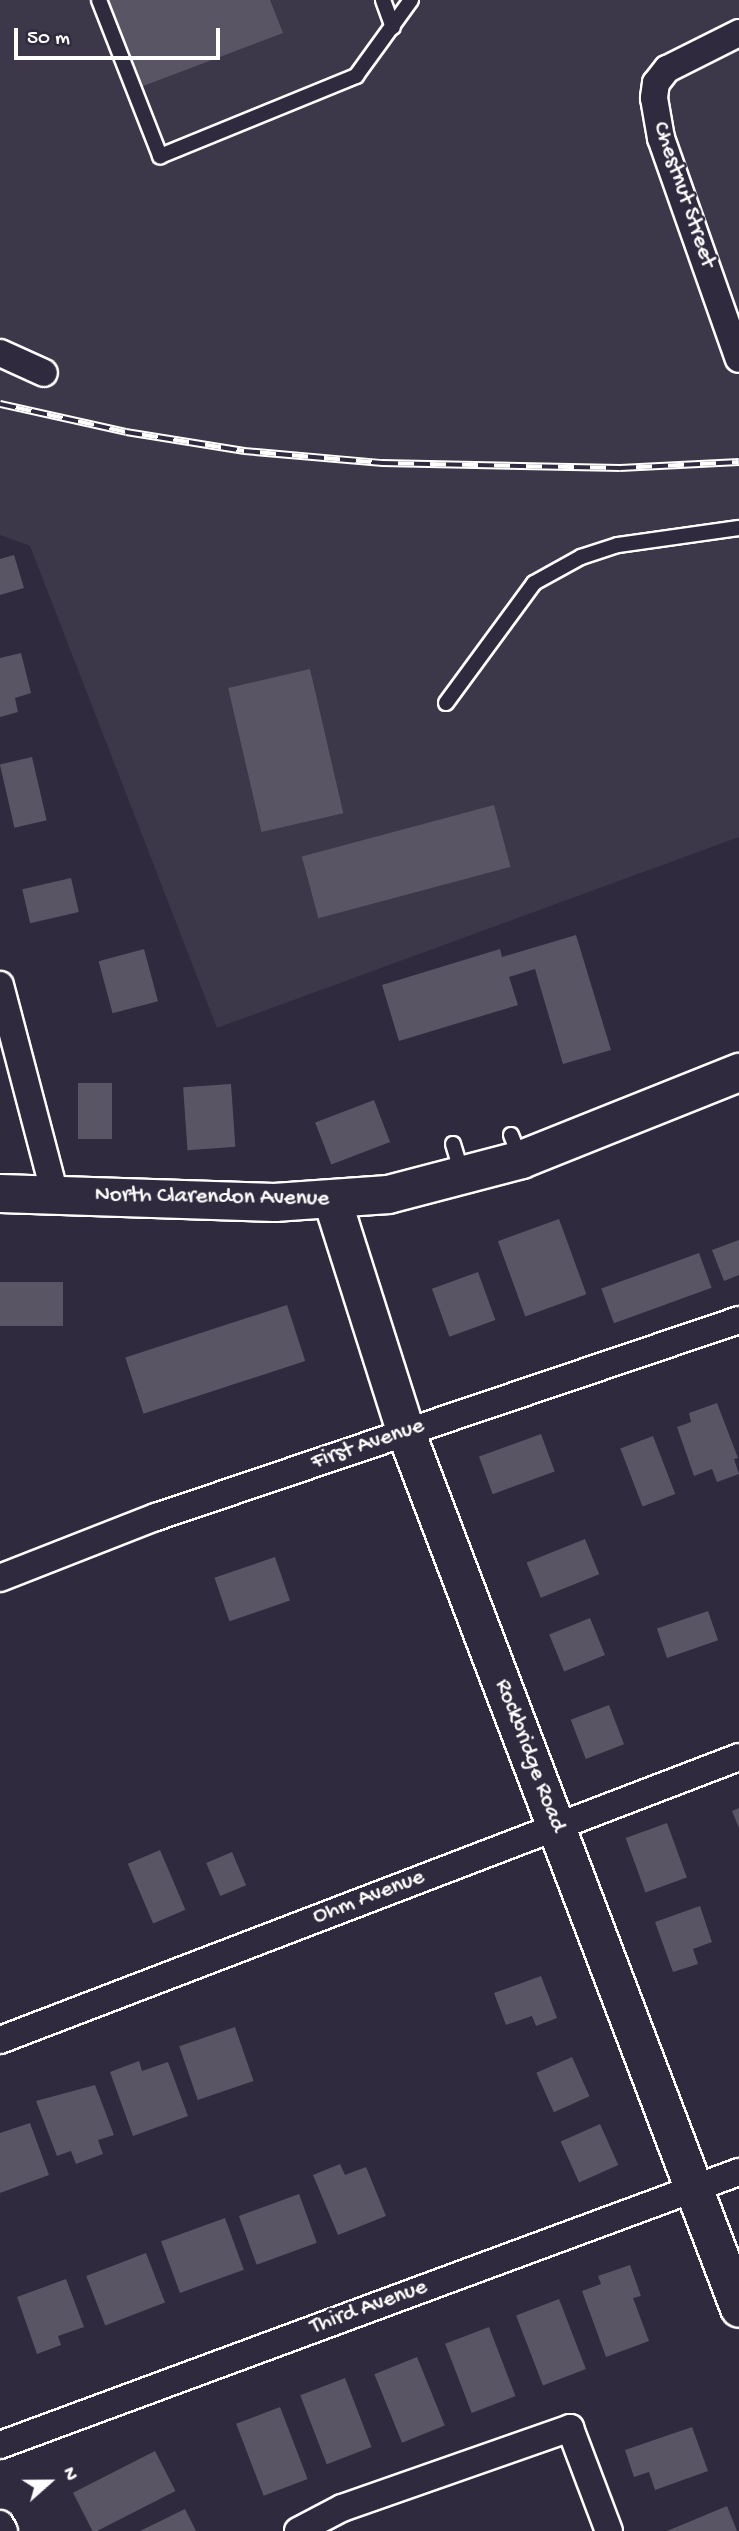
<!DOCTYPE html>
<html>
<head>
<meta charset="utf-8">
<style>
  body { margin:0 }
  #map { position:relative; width:739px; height:2531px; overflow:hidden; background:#2f2a3d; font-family:"Gochi Hand",sans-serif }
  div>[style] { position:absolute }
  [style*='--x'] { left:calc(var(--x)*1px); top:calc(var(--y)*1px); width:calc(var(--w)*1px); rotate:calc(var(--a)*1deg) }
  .built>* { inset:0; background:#3c3749 }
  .building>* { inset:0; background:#595564; transform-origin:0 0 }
  .roads { filter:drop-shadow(2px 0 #fff) drop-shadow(-2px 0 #fff) drop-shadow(0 2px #fff) drop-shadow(0 -2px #fff) }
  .lane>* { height:14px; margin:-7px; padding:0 7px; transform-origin:7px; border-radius:7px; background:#2f2a3d }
  .street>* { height:26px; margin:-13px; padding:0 13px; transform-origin:13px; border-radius:13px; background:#2f2a3d }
  .secondary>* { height:37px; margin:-18.5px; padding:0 18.5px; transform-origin:18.5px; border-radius:18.5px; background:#2f2a3d }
  .rail>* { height:8px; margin-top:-4px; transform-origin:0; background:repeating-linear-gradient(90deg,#2f2a3d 0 16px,#fff 0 32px); box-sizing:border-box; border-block:2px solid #fff }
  span { translate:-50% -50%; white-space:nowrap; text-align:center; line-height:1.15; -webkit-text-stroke:5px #2f2a3d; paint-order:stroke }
  .street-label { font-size:23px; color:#fff }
  .north { position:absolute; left:14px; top:2447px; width:70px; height:70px; -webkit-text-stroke:5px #2f2a3d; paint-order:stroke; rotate:69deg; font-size:19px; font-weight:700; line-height:28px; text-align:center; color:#fff }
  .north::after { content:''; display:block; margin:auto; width:24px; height:32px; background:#fff; clip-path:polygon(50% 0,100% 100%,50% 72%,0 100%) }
  .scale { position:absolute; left:14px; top:28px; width:206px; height:32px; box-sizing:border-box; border:4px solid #fff; border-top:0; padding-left:9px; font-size:21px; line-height:24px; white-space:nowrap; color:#fff; -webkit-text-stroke:5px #2f2a3d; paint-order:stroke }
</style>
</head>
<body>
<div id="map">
  <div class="built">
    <i style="clip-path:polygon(0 0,739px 0,739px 837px,217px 1028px,30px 546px,0 535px)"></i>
  </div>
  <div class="building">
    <i style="clip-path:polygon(103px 0,270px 0,283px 33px,138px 88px)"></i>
    <i style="clip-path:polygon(14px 555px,24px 588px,0 595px,0 559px)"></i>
    <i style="clip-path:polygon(21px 653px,31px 693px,15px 698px,18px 712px,0 717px,0 658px)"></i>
    <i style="left:310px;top:669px;width:148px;height:84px;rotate:77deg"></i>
    <i style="left:32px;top:757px;width:65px;height:33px;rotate:77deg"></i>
    <i style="left:494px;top:805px;width:64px;height:199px;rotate:75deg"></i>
    <i style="left:71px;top:878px;width:35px;height:50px;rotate:77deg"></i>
    <i style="clip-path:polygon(576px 935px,611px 1050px,563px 1064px,535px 969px,509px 977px,518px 1005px,399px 1041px,382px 985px,500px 949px,502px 957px)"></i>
    <i style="left:144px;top:949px;width:54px;height:47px;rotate:75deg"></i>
    <i style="left:78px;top:1083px;width:34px;height:56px"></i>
    <i style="left:231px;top:1084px;width:63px;height:48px;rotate:86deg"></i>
    <i style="left:374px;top:1100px;width:45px;height:63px;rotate:69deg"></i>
    <i style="left:559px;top:1219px;width:80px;height:65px;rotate:70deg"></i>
    <i style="clip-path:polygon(739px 1240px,739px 1275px,724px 1281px,712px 1250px)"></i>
    <i style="left:699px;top:1253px;width:37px;height:104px;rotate:70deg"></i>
    <i style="left:478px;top:1272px;width:51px;height:49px;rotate:70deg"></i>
    <i style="left:63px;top:1282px;width:44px;height:63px;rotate:90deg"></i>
    <i style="left:287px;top:1305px;width:59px;height:170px;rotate:72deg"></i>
    <i style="clip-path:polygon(717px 1403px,738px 1458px,734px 1459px,739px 1474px,717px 1482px,712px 1469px,694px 1476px,677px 1427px,691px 1422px,689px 1413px)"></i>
    <i style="left:541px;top:1434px;width:40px;height:66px;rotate:70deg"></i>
    <i style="left:653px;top:1436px;width:62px;height:35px;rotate:69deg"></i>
    <i style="left:585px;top:1539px;width:38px;height:63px;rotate:68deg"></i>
    <i style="left:275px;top:1557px;width:46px;height:64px;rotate:71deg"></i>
    <i style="left:708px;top:1611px;width:31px;height:54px;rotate:71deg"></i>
    <i style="left:590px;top:1618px;width:40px;height:44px;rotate:68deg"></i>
    <i style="left:609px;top:1705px;width:42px;height:41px;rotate:69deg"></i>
    <i style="clip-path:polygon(739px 1808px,739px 1828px,732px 1811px)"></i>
    <i style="left:667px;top:1823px;width:58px;height:44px;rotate:70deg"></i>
    <i style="left:160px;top:1850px;width:65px;height:35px;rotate:67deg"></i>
    <i style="left:232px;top:1852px;width:36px;height:28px;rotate:67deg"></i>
    <i style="clip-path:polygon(700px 1906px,712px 1942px,693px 1949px,698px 1964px,673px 1972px,655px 1922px)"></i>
    <i style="clip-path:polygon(541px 1976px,557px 2018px,536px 2026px,532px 2016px,506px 2025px,494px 1993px)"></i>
    <i style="left:235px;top:2027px;width:57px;height:59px;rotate:71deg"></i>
    <i style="left:572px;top:2057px;width:43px;height:39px;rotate:66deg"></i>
    <i style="clip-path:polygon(139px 2061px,142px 2071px,168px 2062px,188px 2116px,133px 2136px,110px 2072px)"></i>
    <i style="clip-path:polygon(95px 2085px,114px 2135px,98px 2140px,103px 2154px,76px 2164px,71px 2151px,57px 2156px,36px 2101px)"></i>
    <i style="clip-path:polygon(30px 2123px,49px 2175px,0 2193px,0 2133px)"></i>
    <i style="left:600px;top:2124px;width:45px;height:43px;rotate:66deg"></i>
    <i style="clip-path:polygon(340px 2164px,345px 2175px,366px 2167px,386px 2216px,338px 2235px,313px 2175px)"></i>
    <i style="left:299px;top:2194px;width:52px;height:64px;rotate:70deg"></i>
    <i style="left:225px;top:2218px;width:55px;height:68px;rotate:70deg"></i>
    <i style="left:146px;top:2253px;width:53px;height:64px;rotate:69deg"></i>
    <i style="clip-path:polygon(630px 2265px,641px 2296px,633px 2298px,649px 2341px,606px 2357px,582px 2291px,601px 2284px,598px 2276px)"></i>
    <i style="clip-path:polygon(66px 2279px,84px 2327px,58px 2336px,61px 2345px,37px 2354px,17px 2297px)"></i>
    <i style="left:559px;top:2299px;width:75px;height:46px;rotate:69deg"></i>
    <i style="left:489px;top:2327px;width:74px;height:47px;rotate:69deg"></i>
    <i style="left:417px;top:2357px;width:74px;height:46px;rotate:68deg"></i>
    <i style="left:345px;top:2378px;width:74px;height:48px;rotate:69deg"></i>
    <i style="left:280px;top:2407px;width:77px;height:47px;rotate:69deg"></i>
    <i style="clip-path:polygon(692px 2427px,708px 2471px,655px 2490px,649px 2472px,634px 2477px,625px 2450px)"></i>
    <i style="left:155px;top:2451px;width:45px;height:92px;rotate:63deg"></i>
    <i style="clip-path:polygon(727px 2506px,737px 2531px,667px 2531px)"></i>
    <i style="clip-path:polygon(185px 2509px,196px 2531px,140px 2531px)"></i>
  </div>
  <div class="roads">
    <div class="lane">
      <i style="--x:99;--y:0;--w:168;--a:68.6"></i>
      <i style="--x:160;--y:156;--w:212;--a:-22.2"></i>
      <i style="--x:356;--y:76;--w:94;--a:-54.1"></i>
      <i style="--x:383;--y:0;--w:29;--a:70"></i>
      <i style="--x:446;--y:703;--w:149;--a:-53.7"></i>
      <i style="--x:534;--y:583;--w:54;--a:-29"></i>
      <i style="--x:581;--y:557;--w:39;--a:-18"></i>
      <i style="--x:618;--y:545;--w:122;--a:-8"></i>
      <i style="--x:511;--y:1135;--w:24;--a:68"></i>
      <i style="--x:453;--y:1144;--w:30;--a:73"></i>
    </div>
    <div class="street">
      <i style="--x:739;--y:33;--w:80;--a:153.4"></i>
      <i style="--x:667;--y:69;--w:18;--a:128"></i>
      <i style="--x:656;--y:83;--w:15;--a:98"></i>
      <i style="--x:654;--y:98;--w:41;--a:80.1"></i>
      <i style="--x:661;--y:138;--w:234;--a:70.6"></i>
      <i style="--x:0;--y:353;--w:48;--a:24.4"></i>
      <i style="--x:0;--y:985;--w:217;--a:75.3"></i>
      <i style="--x:0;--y:1578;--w:168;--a:-21.4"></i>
      <i style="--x:156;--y:1517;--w:615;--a:-18.67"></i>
      <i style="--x:0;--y:2040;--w:791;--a:-20.95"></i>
      <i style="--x:0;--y:2445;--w:788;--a:-20.28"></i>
      <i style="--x:0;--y:2524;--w:8;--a:60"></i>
      <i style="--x:298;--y:2531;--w:50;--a:-27.6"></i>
      <i style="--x:342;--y:2508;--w:242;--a:-19.3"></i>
      <i style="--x:570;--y:2428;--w:110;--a:69.3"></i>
    </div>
    <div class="secondary">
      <i style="--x:0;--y:1193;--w:274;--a:1.9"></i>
      <i style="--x:274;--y:1202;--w:114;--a:-4"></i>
      <i style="--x:388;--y:1194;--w:138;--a:-14.7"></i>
      <i style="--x:521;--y:1159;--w:235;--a:-21.8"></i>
      <i style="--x:332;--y:1200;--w:244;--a:72.4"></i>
      <i style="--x:406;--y:1433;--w:936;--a:69.16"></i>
    </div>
  </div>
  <div class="rail">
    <i style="--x:0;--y:404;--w:129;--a:12.5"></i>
    <i style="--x:126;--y:432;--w:120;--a:9.1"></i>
    <i style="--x:244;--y:451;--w:139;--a:5"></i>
    <i style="--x:382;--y:463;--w:238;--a:1.2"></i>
    <i style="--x:620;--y:468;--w:119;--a:-2.9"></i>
  </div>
  <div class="street-label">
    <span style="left:683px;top:195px;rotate:71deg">Chestnut Street</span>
    <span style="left:212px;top:1198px;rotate:1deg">North Clarendon Avenue</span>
    <span style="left:368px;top:1445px;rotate:-19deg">First Avenue</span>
    <span style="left:529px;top:1756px;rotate:69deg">Rockbridge Road</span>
    <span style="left:369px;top:1898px;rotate:-21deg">Ohm Avenue</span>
    <span style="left:369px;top:2308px;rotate:-20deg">Third Avenue</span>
  </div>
  <div class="north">N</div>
  <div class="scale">50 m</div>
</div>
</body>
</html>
